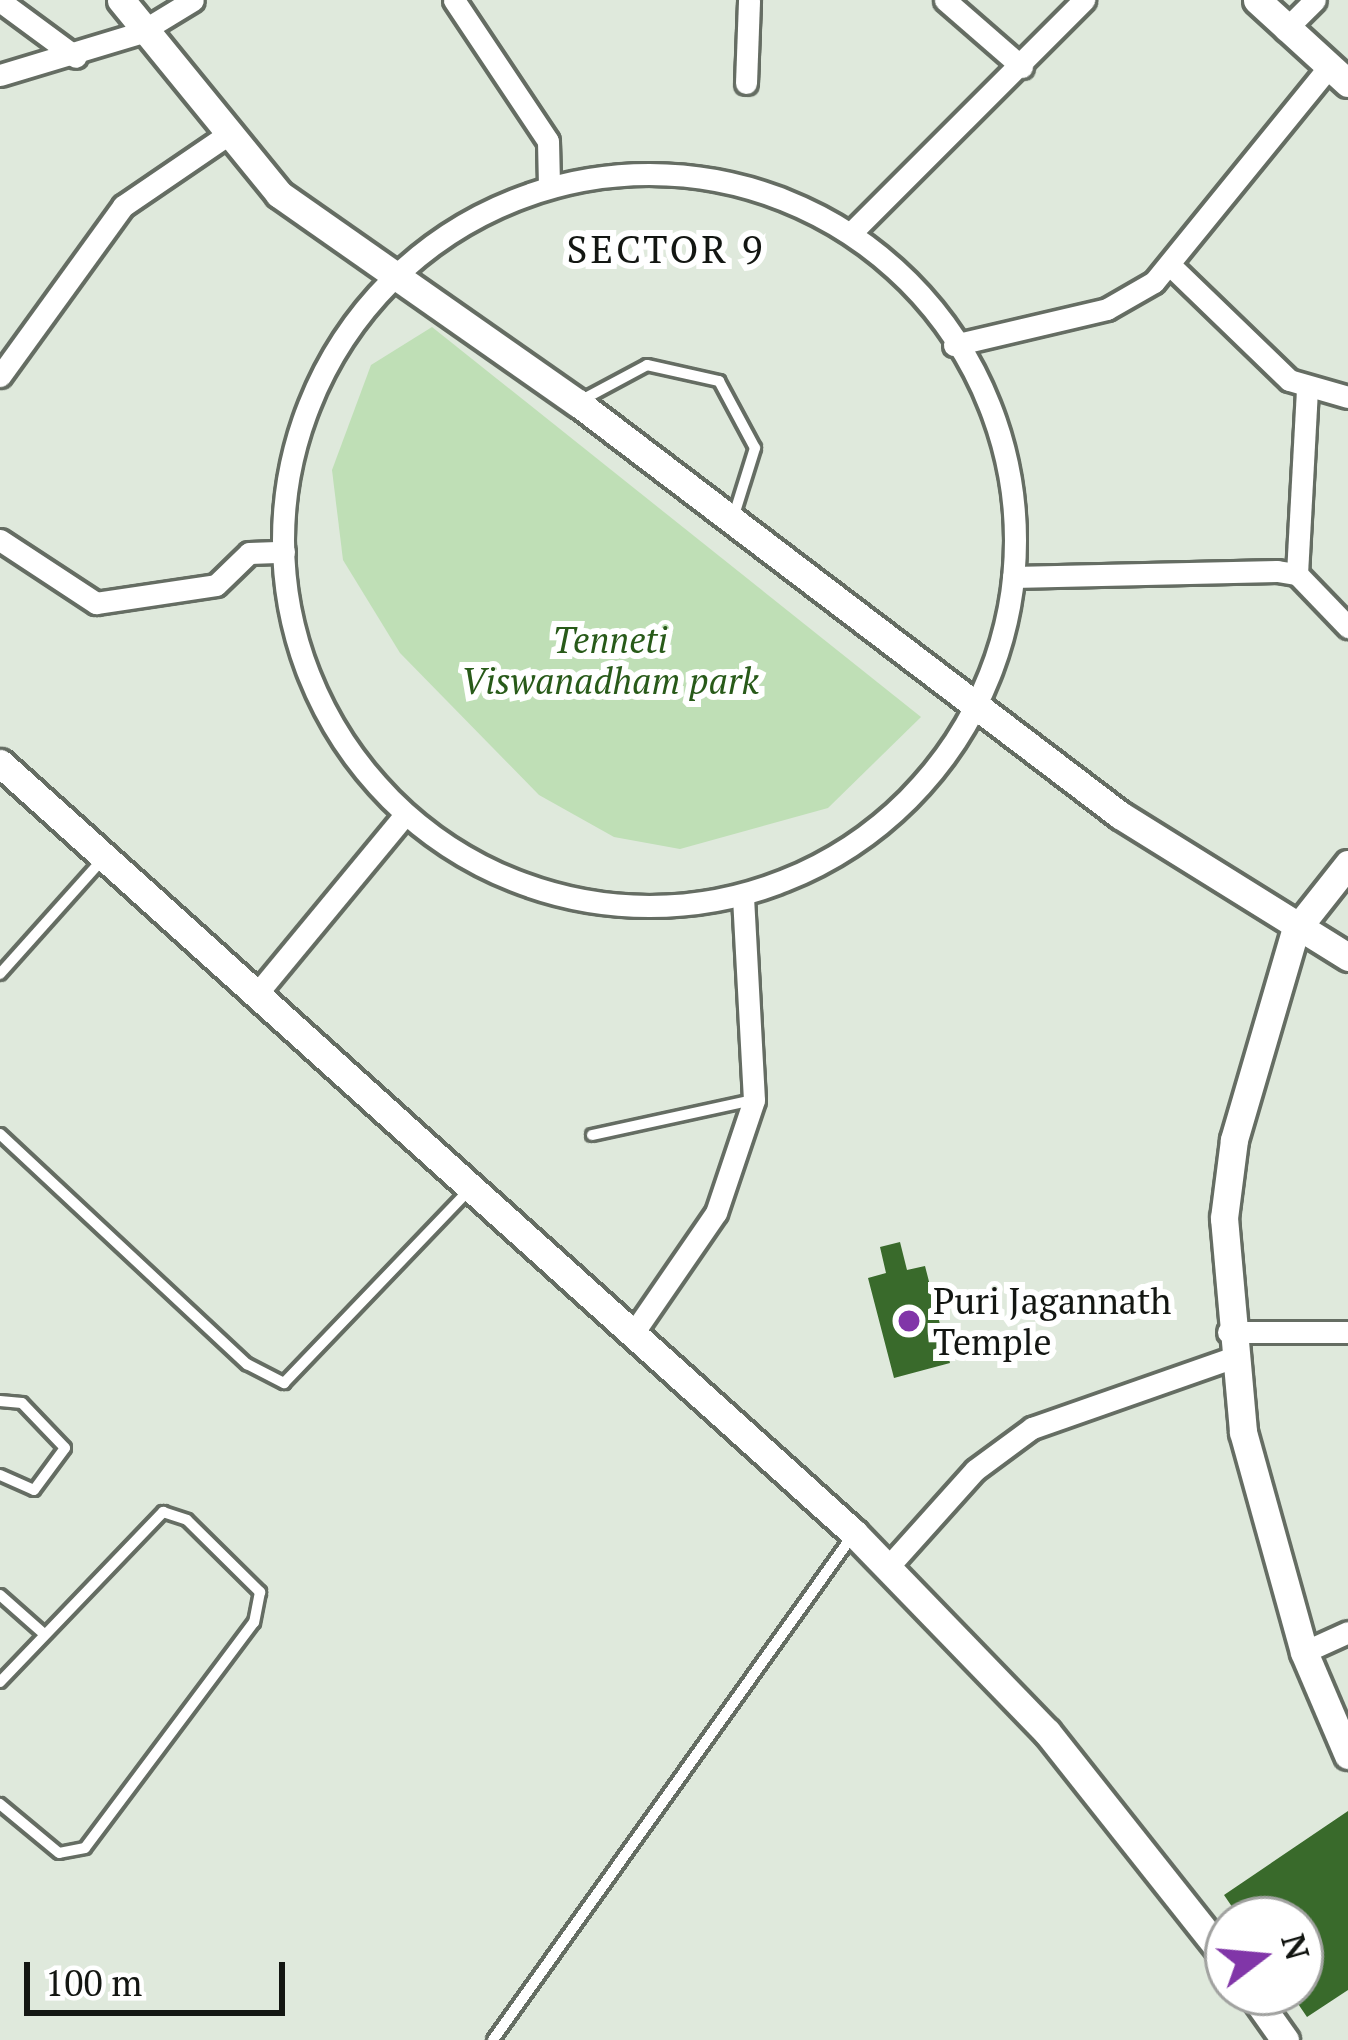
<!DOCTYPE html>
<html>
<head>
<meta charset="utf-8">
<style>
  body { margin:0 }
  #map { position:relative; width:1348px; height:2040px; overflow:hidden; background:#dfe9dc; font-family:"PT Serif",serif }
  div>[style] { position:absolute }
  [style*='--x'] { left:calc(var(--x)*1px); top:calc(var(--y)*1px); width:calc(var(--w)*1px); rotate:calc(var(--a)*1deg) }
  .green>* { inset:0; background:#bfdfb6 }
  .building>* { inset:0; background:#396a2b }
  .roads { filter:drop-shadow(3px 0 #656d63) drop-shadow(-3px 0 #656d63) drop-shadow(0 3px #656d63) drop-shadow(0 -3px #656d63) }
  .service>* { height:10px; margin:-5px; padding:0 5px; transform-origin:5px; border-radius:5px; background:#fff }
  .minor>* { height:21px; margin:-10.5px; padding:0 10.5px; transform-origin:10.5px; border-radius:10.5px; background:#fff }
  .minor>.ring { margin:-10.5px; padding:0; box-sizing:content-box; background:none; border:21px solid #fff; border-radius:50% }
  .tertiary>* { height:27px; margin:-13.5px; padding:0 13.5px; transform-origin:13.5px; border-radius:13.5px; background:#fff }
  .dots>* { width:33px; height:33px; translate:-50% -50%; box-sizing:border-box; border:6px solid #fff; border-radius:50% }
  span { translate:-50% -50%; white-space:nowrap; text-align:center; line-height:1.15; -webkit-text-stroke:12px #fff; paint-order:stroke }
  .park-label { font-size:36px; color:#285a19; font-style:italic }
  .poi-label { font-size:36px; color:#131612 }
  .left { translate:0 -50%; text-align:left }
  .neighbourhood-label { font-size:39px; color:#131612; letter-spacing:3px }
  .north { position:absolute; left:1204px; top:1896px; width:120px; height:120px; box-sizing:border-box; background:#fff; border:3px solid #a1a2a0; border-radius:50%; rotate:74deg; font-size:33px; font-weight:700; line-height:48px; text-align:center; color:#131612 }
  .north::after { content:''; display:block; margin:auto; width:42px; height:54px; background:#8136a8; clip-path:polygon(50% 0,100% 100%,50% 72%,0 100%) }
  .scale { position:absolute; left:24px; top:1962px; width:261px; height:54px; box-sizing:border-box; border:6px solid #131612; border-top:0; padding-left:15px; font-size:36px; line-height:42px; white-space:nowrap; color:#131612; -webkit-text-stroke:9px #fff; paint-order:stroke }
</style>
</head>
<body>
<div id="map">
  <div class="green">
    <i style="clip-path:polygon(432px 327px,921px 717px,828px 808px,680px 849px,614px 837px,539px 795px,400px 653px,343px 560px,332px 470px,371px 365px)"></i>
  </div>
  <div class="building">
    <i style="clip-path:polygon(900px 1242px,907px 1270px,925px 1266px,950px 1363px,894px 1378px,868px 1278px,886px 1273px,880px 1247px)"></i>
    <i style="clip-path:polygon(1348px 1811px,1348px 1990px,1307px 2017px,1290px 1992px,1300px 1992px,1300px 1920px,1241px 1920px,1224px 1895px)"></i>
  </div>
  <div class="roads">
    <div class="service">
      <i style="--x:580;--y:401;--w:76;--a:-28.2"></i>
      <i style="--x:647;--y:365;--w:74;--a:12.5"></i>
      <i style="--x:719;--y:381;--w:76;--a:61.8"></i>
      <i style="--x:755;--y:448;--w:73;--a:107.4"></i>
      <i style="--x:0;--y:974;--w:153;--a:-48.2"></i>
      <i style="--x:0;--y:1134;--w:338;--a:43"></i>
      <i style="--x:247;--y:1364;--w:42;--a:27.2"></i>
      <i style="--x:284;--y:1383;--w:269;--a:-46.2"></i>
      <i style="--x:592;--y:1135;--w:165;--a:-12.3"></i>
      <i style="--x:0;--y:1401;--w:22;--a:5"></i>
      <i style="--x:22;--y:1403;--w:62;--a:46.3"></i>
      <i style="--x:65;--y:1448;--w:52;--a:126.4"></i>
      <i style="--x:34;--y:1490;--w:37;--a:-156"></i>
      <i style="--x:0;--y:1595;--w:57;--a:41.5"></i>
      <i style="--x:0;--y:1682;--w:236;--a:-46.2"></i>
      <i style="--x:163;--y:1512;--w:25;--a:18"></i>
      <i style="--x:187;--y:1520;--w:103;--a:44.6"></i>
      <i style="--x:260;--y:1592;--w:31;--a:101"></i>
      <i style="--x:254;--y:1622;--w:282;--a:126.8"></i>
      <i style="--x:85;--y:1848;--w:26;--a:169"></i>
      <i style="--x:59;--y:1853;--w:77;--a:-140.3"></i>
      <i style="--x:493;--y:2040;--w:620;--a:-54.52"></i>
    </div>
    <div class="minor">
      <i style="--x:454;--y:0;--w:169;--a:56.3"></i>
      <i style="--x:548;--y:141;--w:45;--a:88.7"></i>
      <i style="--x:945;--y:0;--w:102;--a:41"></i>
      <i style="--x:0;--y:1;--w:94;--a:36.4"></i>
      <i style="--x:1285;--y:30;--w:42;--a:-45"></i>
      <i style="--x:0;--y:75;--w:145;--a:-16.8"></i>
      <i style="--x:139;--y:33;--w:63;--a:-31.4"></i>
      <i style="--x:746;--y:83;--w:83;--a:-87.9"></i>
      <i class="ring" style="left:283px;top:174px;width:711px;height:711px"></i>
      <i style="--x:853;--y:231;--w:327;--a:-45"></i>
      <i style="--x:1171;--y:266;--w:164;--a:44"></i>
      <i style="--x:1289;--y:380;--w:61;--a:16.1"></i>
      <i style="--x:954;--y:345;--w:157;--a:-13.2"></i>
      <i style="--x:1107;--y:309;--w:54;--a:-29.9"></i>
      <i style="--x:1154;--y:282;--w:276;--a:-50.9"></i>
      <i style="--x:0;--y:376;--w:210;--a:-54.1"></i>
      <i style="--x:123;--y:206;--w:122;--a:-34.3"></i>
      <i style="--x:0;--y:540;--w:115;--a:33.3"></i>
      <i style="--x:96;--y:603;--w:121;--a:-8.5"></i>
      <i style="--x:216;--y:585;--w:46;--a:-44.1"></i>
      <i style="--x:249;--y:553;--w:35;--a:-2"></i>
      <i style="--x:1297;--y:574;--w:182;--a:-86.9"></i>
      <i style="--x:1013;--y:577;--w:264;--a:-1.3"></i>
      <i style="--x:1277;--y:571;--w:20;--a:9"></i>
      <i style="--x:1297;--y:574;--w:74;--a:46.1"></i>
      <i style="--x:255;--y:996;--w:231;--a:-50.4"></i>
      <i style="--x:1228;--y:1332;--w:120;--a:0"></i>
      <i style="--x:632;--y:1335;--w:148;--a:-55.5"></i>
      <i style="--x:716;--y:1213;--w:119;--a:-71.4"></i>
      <i style="--x:754;--y:1100;--w:204;--a:-93.1"></i>
      <i style="--x:888;--y:1567;--w:130;--a:-48.1"></i>
      <i style="--x:975;--y:1470;--w:71;--a:-36.4"></i>
      <i style="--x:1032;--y:1428;--w:209;--a:-19.3"></i>
      <i style="--x:1304;--y:1652;--w:48;--a:-24.4"></i>
    </div>
    <div class="tertiary">
      <i style="--x:121;--y:0;--w:250;--a:50.8"></i>
      <i style="--x:279;--y:194;--w:365;--a:35"></i>
      <i style="--x:578;--y:403;--w:681;--a:37.24"></i>
      <i style="--x:1120;--y:815;--w:269;--a:31.9"></i>
      <i style="--x:1257;--y:0;--w:123;--a:42.4"></i>
      <i style="--x:0;--y:763;--w:1150;--a:42.04"></i>
      <i style="--x:854;--y:1533;--w:277;--a:45.9"></i>
      <i style="--x:1047;--y:1732;--w:291;--a:51.6"></i>
      <i style="--x:1348;--y:864;--w:85;--a:128.3"></i>
      <i style="--x:1295;--y:931;--w:218;--a:106.3"></i>
      <i style="--x:1234;--y:1140;--w:79;--a:97.3"></i>
      <i style="--x:1224;--y:1218;--w:215;--a:84.9"></i>
      <i style="--x:1243;--y:1432;--w:228;--a:74.5"></i>
      <i style="--x:1304;--y:1652;--w:112;--a:66.9"></i>
      <i style="--x:1251;--y:1992;--w:59;--a:54.7"></i>
    </div>
  </div>
  <div class="dots">
    <i style="left:909px;top:1321px;background:#8136a8"></i>
  </div>
  <div class="park-label">
    <span style="left:610px;top:660px">Tenneti<br>Viswanadham park</span>
  </div>
  <div class="poi-label">
    <span class="left" style="left:933px;top:1321px">Puri Jagannath<br>Temple</span>
  </div>
  <div class="neighbourhood-label">
    <span style="left:666px;top:248px">SECTOR 9</span>
  </div>
  <div class="north">N</div>
  <div class="scale">100 m</div>
</div>
</body>
</html>
